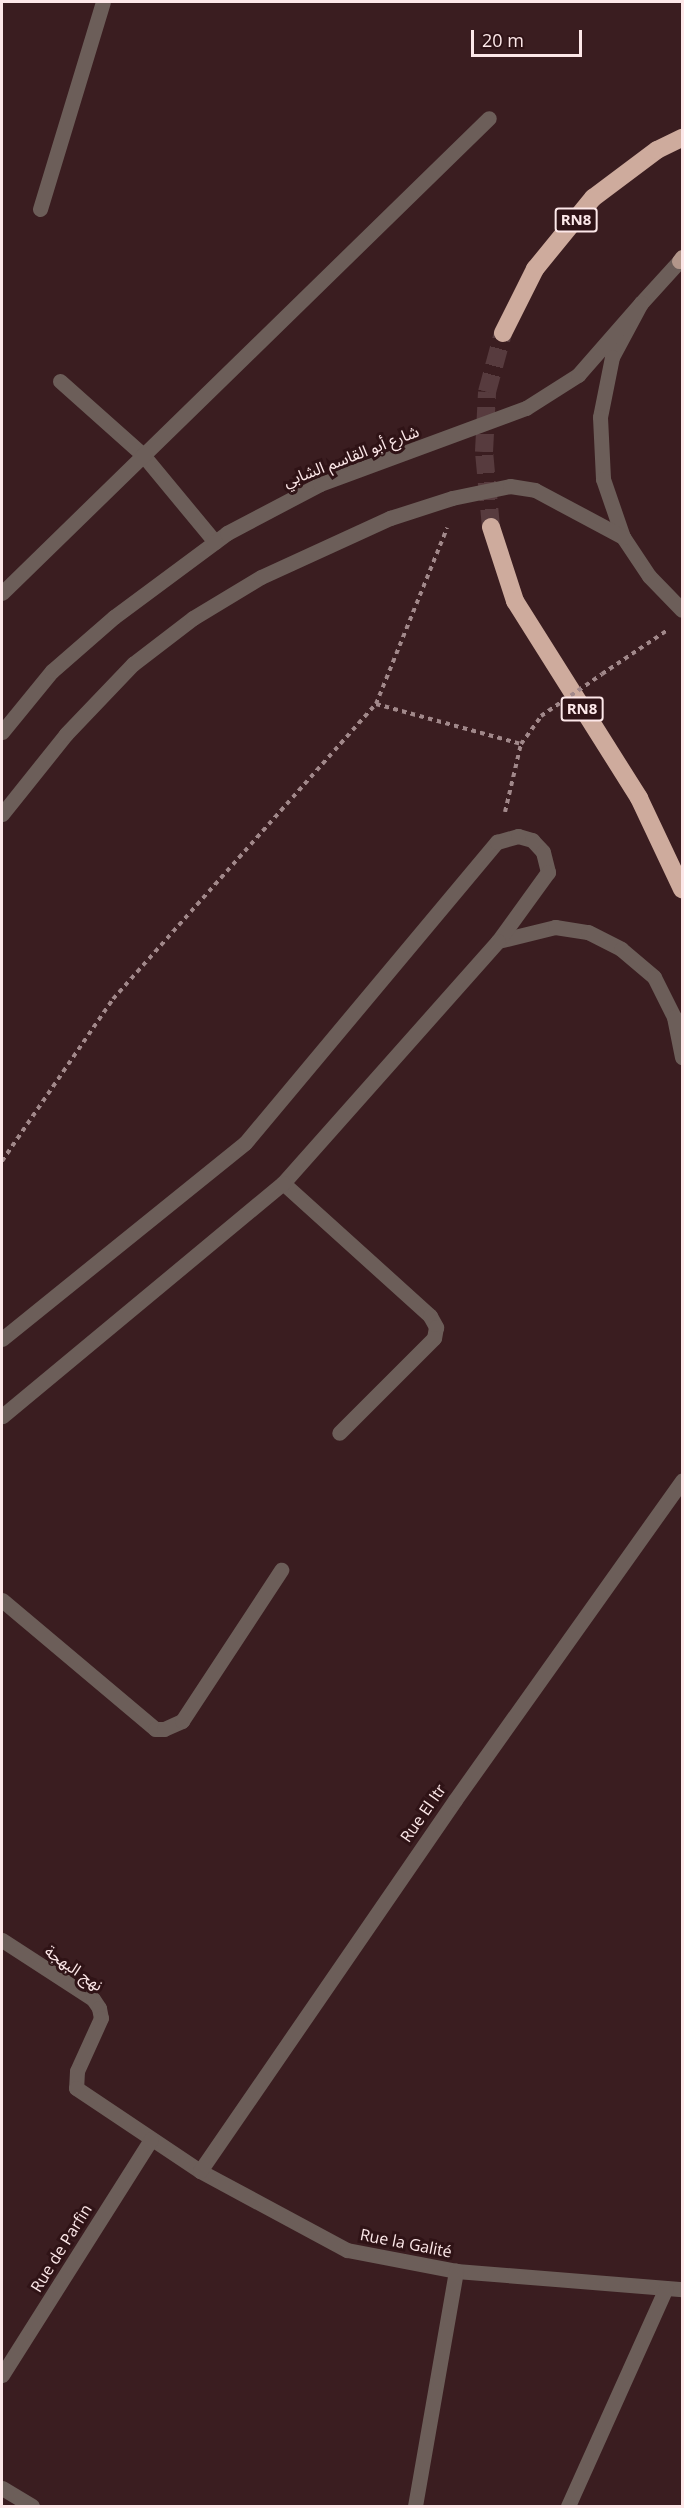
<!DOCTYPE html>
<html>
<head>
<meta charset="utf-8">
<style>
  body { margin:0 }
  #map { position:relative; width:684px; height:2508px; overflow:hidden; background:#3a1d20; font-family:"Open Sans","Noto Sans Arabic",sans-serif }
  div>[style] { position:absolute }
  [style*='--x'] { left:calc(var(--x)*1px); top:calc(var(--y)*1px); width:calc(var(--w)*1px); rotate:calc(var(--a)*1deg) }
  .highway-tunnel>* { height:18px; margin-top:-9px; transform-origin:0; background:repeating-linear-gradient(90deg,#573b3e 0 18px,transparent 0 27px) }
  .path>* { height:4px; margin-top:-2px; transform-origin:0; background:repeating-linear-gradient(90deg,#a1888a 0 4.5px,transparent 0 9px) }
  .minor>* { height:15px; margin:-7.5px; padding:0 7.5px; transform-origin:7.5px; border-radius:7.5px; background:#6c5e59 }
  .major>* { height:15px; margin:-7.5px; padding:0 7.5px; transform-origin:7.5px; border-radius:7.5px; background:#b2968a }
  .highway>* { height:18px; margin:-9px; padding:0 9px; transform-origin:9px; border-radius:9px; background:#ceab9d }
  .path-bridge>* { height:4px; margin-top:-2px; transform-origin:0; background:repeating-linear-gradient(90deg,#a1888a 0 4.5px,transparent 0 9px) }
  span { translate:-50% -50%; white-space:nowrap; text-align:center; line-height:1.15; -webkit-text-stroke:6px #2f1316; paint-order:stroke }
  .shield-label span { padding:2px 4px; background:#2f1316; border:2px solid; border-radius:4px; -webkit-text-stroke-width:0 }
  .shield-label { font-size:15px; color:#fde8e9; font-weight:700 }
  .street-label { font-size:16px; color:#fde8e9 }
  .frame { position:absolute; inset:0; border:3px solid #fde8e9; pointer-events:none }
  .scale { position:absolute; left:471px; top:30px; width:111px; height:27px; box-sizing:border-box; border:3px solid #fde8e9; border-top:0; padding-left:8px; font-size:18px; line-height:21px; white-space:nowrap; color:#fde8e9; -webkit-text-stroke:4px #2f1316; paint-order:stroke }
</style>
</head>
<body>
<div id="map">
  <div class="highway-tunnel">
    <i style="--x:491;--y:527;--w:75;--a:-95.3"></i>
    <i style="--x:484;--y:452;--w:60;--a:-87.1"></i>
    <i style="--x:487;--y:392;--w:61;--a:-74.8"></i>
  </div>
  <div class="path">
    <i style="--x:602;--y:674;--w:77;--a:-33.9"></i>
    <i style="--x:376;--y:704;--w:150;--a:15.4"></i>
    <i style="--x:505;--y:812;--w:70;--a:-76.8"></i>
    <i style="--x:521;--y:744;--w:34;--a:-54"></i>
    <i style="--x:2;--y:1161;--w:196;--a:-55.6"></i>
    <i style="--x:113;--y:999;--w:395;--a:-48.3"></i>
    <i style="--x:376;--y:704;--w:190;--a:-68"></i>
  </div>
  <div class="minor">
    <i style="--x:40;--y:209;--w:216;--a:-73.1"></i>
    <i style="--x:682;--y:258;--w:61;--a:132.3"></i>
    <i style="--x:641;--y:303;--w:61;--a:118.2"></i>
    <i style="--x:612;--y:357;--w:61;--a:101.3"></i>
    <i style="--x:600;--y:417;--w:62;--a:87.2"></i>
    <i style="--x:603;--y:479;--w:61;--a:71"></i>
    <i style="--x:623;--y:537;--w:47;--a:56.3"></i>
    <i style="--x:649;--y:576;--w:47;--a:45.9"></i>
    <i style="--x:60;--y:381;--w:111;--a:41.7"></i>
    <i style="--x:143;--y:455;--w:113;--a:50.4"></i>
    <i style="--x:2;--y:593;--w:680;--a:-44.29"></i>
    <i style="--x:2;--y:732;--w:79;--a:-50.7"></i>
    <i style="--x:52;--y:671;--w:82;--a:-41.1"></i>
    <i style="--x:114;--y:617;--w:141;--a:-36.6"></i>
    <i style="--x:227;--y:533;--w:105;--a:-27.8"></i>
    <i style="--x:320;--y:484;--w:220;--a:-20.3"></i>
    <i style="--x:526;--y:408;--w:62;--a:-32.4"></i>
    <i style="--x:578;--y:375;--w:96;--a:-48.8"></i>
    <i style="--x:2;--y:814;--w:102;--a:-51.3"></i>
    <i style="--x:66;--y:734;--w:97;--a:-46.3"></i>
    <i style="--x:133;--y:664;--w:76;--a:-37.5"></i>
    <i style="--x:193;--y:618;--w:79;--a:-31.1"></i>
    <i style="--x:261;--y:577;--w:142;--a:-24.6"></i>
    <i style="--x:390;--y:518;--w:65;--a:-17.9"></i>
    <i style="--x:452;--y:498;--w:59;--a:-11.7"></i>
    <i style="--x:510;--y:486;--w:25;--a:9"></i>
    <i style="--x:535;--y:490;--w:100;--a:28.1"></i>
    <i style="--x:498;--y:941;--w:59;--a:-13.8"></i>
    <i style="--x:555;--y:927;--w:33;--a:9"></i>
    <i style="--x:588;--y:932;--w:37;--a:27"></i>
    <i style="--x:621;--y:949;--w:43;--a:40.3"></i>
    <i style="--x:654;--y:977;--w:45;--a:63.4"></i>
    <i style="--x:674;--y:1017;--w:41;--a:78.7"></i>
    <i style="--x:283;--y:1183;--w:198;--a:42.1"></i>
    <i style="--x:430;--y:1316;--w:13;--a:61"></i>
    <i style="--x:436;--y:1327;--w:11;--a:100"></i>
    <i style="--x:434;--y:1338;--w:134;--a:135"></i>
    <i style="--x:2;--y:1339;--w:312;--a:-38.9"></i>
    <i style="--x:245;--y:1143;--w:393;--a:-50.1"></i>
    <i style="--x:497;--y:842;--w:22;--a:-16"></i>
    <i style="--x:518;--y:836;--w:15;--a:16"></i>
    <i style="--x:532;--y:840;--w:16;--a:47"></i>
    <i style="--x:543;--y:852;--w:21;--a:76"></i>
    <i style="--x:548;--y:872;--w:85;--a:125.9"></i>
    <i style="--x:498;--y:941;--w:324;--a:131.6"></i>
    <i style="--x:283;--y:1183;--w:365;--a:140.3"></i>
    <i style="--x:2;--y:1600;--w:200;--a:40.1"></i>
    <i style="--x:155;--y:1729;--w:9;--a:0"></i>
    <i style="--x:164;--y:1729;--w:20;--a:-24"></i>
    <i style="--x:182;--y:1721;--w:181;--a:-56.7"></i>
    <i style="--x:2;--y:1940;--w:108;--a:33"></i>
    <i style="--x:93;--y:1999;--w:11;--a:56"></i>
    <i style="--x:99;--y:2008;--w:10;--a:79"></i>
    <i style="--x:101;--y:2018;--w:58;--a:114.4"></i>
    <i style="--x:77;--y:2071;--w:17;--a:93"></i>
    <i style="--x:76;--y:2088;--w:149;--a:33.8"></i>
    <i style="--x:200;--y:2171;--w:167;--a:28.3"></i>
    <i style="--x:347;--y:2250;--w:111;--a:10.9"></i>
    <i style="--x:456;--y:2271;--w:227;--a:4.6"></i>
    <i style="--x:200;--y:2171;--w:450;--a:-55.5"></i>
    <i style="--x:455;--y:1800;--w:392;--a:-54.6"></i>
    <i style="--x:2;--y:2375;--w:279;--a:-57.7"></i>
    <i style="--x:2;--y:2488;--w:35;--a:31"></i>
    <i style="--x:415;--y:2506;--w:239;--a:-80.1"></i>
    <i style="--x:568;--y:2506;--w:239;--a:-65.8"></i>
  </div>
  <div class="major">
    <i style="--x:679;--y:261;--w:5;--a:-53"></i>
  </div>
  <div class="highway">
    <i style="--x:503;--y:333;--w:72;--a:-63.4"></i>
    <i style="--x:535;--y:269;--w:92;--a:-50.8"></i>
    <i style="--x:593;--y:198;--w:80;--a:-36.9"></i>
    <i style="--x:657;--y:150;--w:28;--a:-26"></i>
    <i style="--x:491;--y:527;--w:78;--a:72"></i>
    <i style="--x:515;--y:601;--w:233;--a:57.8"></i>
    <i style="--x:639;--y:798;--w:101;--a:64.7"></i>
  </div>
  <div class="path-bridge">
    <i style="--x:541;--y:716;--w:74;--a:-34.5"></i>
  </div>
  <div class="shield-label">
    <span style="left:576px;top:220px">RN8</span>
    <span style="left:582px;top:709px">RN8</span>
  </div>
  <div class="street-label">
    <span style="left:351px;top:456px;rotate:-21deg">شارع أبو القاسم الشابي</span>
    <span style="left:423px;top:1813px;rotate:-55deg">Rue El Itr</span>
    <span style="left:74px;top:1968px;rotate:35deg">نهج البهجة</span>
    <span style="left:406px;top:2243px;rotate:11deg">Rue la Galité</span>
    <span style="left:61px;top:2248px;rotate:-58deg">Rue de Parfin</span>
  </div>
  <div class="frame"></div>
  <div class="scale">20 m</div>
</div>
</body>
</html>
